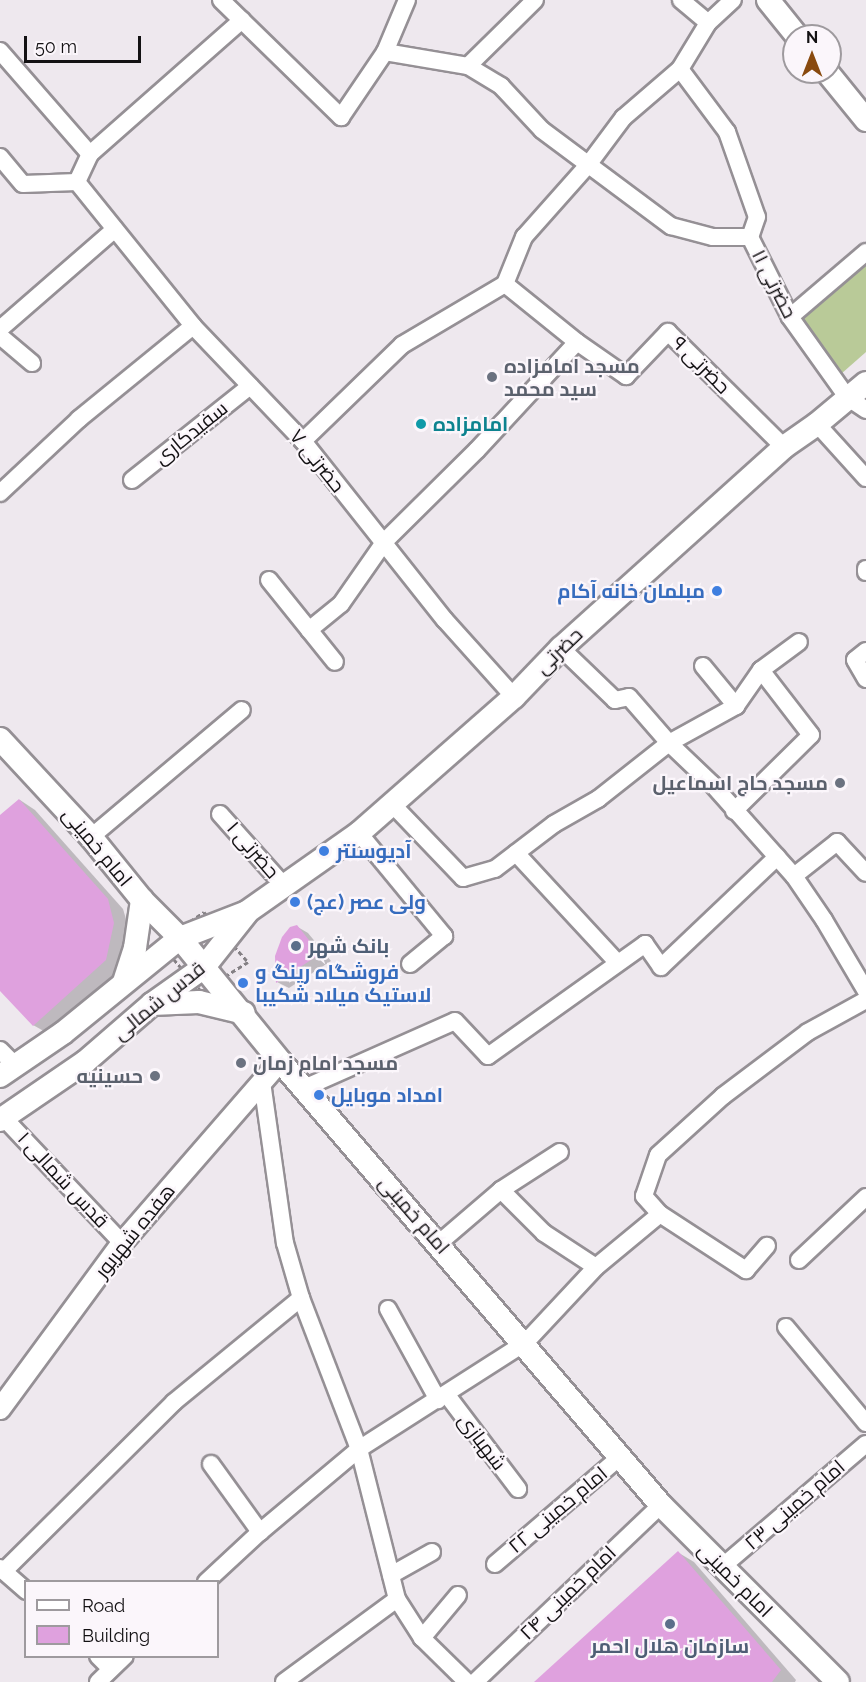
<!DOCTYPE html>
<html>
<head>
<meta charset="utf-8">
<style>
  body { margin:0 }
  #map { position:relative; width:866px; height:1682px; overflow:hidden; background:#eee8ee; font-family:Raleway,Cairo,sans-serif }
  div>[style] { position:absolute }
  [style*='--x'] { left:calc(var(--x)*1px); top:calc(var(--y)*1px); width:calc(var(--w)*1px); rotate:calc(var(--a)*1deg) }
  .green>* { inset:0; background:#b9ca98 }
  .shadow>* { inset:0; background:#0003 }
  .building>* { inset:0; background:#dfa1de }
  .path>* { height:3px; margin-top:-1.5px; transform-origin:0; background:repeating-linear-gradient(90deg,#848084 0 4.5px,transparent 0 7.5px) }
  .roads { filter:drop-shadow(2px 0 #959095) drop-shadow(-2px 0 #959095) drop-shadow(0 2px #959095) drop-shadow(0 -2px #959095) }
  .minor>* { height:16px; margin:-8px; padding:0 8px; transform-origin:8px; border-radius:8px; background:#fff }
  .tertiary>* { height:20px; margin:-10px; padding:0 10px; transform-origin:10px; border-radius:10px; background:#fff }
  .secondary>* { height:22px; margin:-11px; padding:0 11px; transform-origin:11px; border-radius:11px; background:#fff }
  .dots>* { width:16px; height:16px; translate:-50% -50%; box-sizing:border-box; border:3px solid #fbf6fb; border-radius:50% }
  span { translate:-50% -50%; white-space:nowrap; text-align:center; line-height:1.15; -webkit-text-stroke:4.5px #fbf6fb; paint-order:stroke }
  .street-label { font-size:20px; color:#131113 }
  .worship-label { font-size:20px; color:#5b616d; font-weight:700 }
  .left { translate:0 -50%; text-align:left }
  .right { translate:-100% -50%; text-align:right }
  .culture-label { font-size:20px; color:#0d838f; font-weight:700 }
  .shop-label { font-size:20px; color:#366cbe; font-weight:700 }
  .service-label { font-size:20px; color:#4e5e75; font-weight:700 }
  .legend { position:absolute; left:24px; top:1580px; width:195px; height:78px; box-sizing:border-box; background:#fbf6fb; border:2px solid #9e9a9e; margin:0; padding:8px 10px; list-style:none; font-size:18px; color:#131113 }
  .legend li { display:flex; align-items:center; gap:12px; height:30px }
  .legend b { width:30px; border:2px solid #9e9a9e }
  .north { position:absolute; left:782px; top:24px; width:60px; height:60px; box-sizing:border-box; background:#fbf6fb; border:2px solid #9e9a9e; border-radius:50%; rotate:0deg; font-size:16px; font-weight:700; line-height:24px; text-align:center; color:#131113 }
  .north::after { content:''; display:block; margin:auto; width:21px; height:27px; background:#894a0f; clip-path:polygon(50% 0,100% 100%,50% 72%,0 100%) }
  .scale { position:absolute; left:24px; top:36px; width:117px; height:27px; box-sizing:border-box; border:3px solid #131113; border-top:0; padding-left:8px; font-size:18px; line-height:21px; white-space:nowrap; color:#131113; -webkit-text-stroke:4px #fbf6fb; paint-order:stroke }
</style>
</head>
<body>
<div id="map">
  <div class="green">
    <i style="clip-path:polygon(866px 256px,866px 352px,841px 374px,798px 316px)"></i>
  </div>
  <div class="shadow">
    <i style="clip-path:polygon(20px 800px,35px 810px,123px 909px,130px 932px,121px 969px,49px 1034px,33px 1025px,0 988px,0 817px)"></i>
    <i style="clip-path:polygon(296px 926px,308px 933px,331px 961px,289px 988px,277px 982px)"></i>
    <i style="clip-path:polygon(679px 1553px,694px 1562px,796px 1680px,795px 1682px,536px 1682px)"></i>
  </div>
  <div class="building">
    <i style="clip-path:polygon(19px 799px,108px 899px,114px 923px,106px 960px,33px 1026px,0 991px,0 815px)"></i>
    <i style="clip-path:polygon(297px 925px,320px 954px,276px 983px,275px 956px,282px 937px,290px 927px)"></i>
    <i style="clip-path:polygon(678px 1551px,781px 1670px,772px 1682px,534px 1682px)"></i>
  </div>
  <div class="path">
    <i style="--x:204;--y:912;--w:67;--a:48.7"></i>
    <i style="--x:248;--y:962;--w:55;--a:148.3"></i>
    <i style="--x:201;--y:991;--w:65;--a:-130.6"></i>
    <i style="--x:159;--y:942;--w:54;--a:-33.7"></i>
  </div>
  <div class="roads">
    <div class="minor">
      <i style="--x:221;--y:0;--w:168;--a:44.3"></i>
      <i style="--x:341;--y:117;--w:78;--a:-55.9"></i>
      <i style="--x:385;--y:52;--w:56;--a:-67.1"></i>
      <i style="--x:681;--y:0;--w:35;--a:40"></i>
      <i style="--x:242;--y:20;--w:203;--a:138.6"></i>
      <i style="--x:90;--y:154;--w:31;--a:115"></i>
      <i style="--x:77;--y:182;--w:185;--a:51.1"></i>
      <i style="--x:193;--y:326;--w:159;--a:46.3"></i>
      <i style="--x:303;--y:441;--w:228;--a:51.6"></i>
      <i style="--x:445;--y:620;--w:103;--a:48.1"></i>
      <i style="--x:0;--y:51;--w:137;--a:48.9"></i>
      <i style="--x:385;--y:52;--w:84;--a:9.6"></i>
      <i style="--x:468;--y:66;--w:39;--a:31"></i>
      <i style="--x:501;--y:86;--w:60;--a:47"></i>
      <i style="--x:542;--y:130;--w:161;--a:36.7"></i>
      <i style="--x:671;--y:226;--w:43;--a:14.7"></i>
      <i style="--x:713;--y:237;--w:37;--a:0"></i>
      <i style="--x:468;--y:66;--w:94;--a:-44.6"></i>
      <i style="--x:680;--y:69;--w:79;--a:53.3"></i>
      <i style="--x:727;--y:132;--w:90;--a:70.6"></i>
      <i style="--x:757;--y:217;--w:21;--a:109"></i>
      <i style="--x:750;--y:237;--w:89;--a:63.4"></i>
      <i style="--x:790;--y:317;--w:98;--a:54.5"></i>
      <i style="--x:847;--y:397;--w:23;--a:34"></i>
      <i style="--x:0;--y:157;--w:35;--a:50"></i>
      <i style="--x:23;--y:184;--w:54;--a:-2.1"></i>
      <i style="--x:505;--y:284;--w:92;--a:38.9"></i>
      <i style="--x:577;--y:342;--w:60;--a:34.8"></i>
      <i style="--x:626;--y:376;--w:61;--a:-46.3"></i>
      <i style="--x:668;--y:332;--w:163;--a:44.8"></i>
      <i style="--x:790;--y:317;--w:100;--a:-40.5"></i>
      <i style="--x:0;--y:329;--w:152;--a:-41"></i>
      <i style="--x:0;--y:336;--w:42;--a:40.2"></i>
      <i style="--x:817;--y:424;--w:73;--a:47.8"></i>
      <i style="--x:303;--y:441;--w:138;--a:-44.1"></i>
      <i style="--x:402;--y:345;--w:120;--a:-30.6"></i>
      <i style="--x:505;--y:284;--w:51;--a:-68"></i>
      <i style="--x:524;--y:237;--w:96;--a:-48.4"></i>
      <i style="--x:588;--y:165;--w:59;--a:-53.3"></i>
      <i style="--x:623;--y:118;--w:75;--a:-40.7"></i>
      <i style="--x:680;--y:69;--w:54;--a:-58.7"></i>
      <i style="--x:708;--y:23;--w:34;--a:-43"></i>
      <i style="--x:132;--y:480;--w:151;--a:-38.5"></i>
      <i style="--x:0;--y:493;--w:108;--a:-43.1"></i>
      <i style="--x:79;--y:419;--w:147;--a:-39.2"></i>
      <i style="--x:866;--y:569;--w:3;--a:90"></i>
      <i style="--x:269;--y:580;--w:105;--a:51.2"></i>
      <i style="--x:309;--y:630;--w:41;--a:-39.1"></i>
      <i style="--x:341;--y:604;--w:77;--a:-55.1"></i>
      <i style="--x:385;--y:541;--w:129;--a:-44.7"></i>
      <i style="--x:477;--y:450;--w:147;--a:-47.2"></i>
      <i style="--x:561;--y:648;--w:75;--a:43.9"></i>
      <i style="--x:615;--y:700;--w:14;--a:-12"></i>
      <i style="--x:629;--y:697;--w:61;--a:49"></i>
      <i style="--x:669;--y:743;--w:59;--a:43.6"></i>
      <i style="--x:712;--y:784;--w:123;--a:48.3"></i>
      <i style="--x:794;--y:876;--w:53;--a:55.7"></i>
      <i style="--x:824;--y:920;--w:82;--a:59.4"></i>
      <i style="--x:866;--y:651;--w:14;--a:141"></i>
      <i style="--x:855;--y:660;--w:22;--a:60"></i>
      <i style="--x:703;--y:666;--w:52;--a:50.5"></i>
      <i style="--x:393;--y:805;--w:101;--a:46.2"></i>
      <i style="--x:463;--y:878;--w:33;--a:-16"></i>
      <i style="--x:495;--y:869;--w:74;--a:-37.3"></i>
      <i style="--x:554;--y:824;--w:51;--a:-29.6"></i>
      <i style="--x:598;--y:799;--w:90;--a:-38.3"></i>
      <i style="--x:669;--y:743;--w:77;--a:-28.9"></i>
      <i style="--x:736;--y:706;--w:44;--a:-55.2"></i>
      <i style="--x:761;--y:670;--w:47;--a:-36.4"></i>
      <i style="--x:734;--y:811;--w:108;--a:-44.6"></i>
      <i style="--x:811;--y:735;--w:82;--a:-127.6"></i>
      <i style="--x:220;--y:814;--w:98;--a:48.3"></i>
      <i style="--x:359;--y:833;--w:134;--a:50.5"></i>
      <i style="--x:444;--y:936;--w:44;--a:140.5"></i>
      <i style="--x:91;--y:837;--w:197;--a:-40.1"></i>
      <i style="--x:516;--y:853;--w:149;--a:47.2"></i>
      <i style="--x:794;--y:876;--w:55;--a:-38.3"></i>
      <i style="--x:837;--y:842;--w:42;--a:46.9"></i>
      <i style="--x:0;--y:1050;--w:20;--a:45"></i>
      <i style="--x:262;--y:1082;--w:163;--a:81.9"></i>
      <i style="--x:285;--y:1243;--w:57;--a:73.8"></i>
      <i style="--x:301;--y:1298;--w:162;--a:69"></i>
      <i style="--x:359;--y:1449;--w:155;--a:75.8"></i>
      <i style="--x:397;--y:1599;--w:46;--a:57.3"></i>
      <i style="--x:422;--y:1638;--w:63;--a:44.4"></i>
      <i style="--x:304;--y:1088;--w:165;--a:-23.9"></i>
      <i style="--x:455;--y:1021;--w:48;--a:46.7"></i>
      <i style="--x:488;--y:1056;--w:193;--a:-35.5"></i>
      <i style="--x:645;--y:944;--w:28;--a:55"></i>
      <i style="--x:661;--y:967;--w:160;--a:-43.5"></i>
      <i style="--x:3;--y:1117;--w:173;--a:46.6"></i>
      <i style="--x:501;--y:1190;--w:61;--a:45"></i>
      <i style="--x:544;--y:1233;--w:62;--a:33.2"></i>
      <i style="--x:660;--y:1214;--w:103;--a:33.1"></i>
      <i style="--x:746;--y:1270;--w:32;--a:-49"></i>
      <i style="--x:438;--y:1244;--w:83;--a:-40.6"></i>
      <i style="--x:501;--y:1190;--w:70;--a:-32.8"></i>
      <i style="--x:799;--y:1260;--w:92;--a:-43.2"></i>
      <i style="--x:388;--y:1309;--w:104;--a:61.2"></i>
      <i style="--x:786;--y:1327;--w:125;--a:50.2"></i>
      <i style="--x:447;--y:1395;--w:118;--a:52.9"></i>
      <i style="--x:211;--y:1464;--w:84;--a:54.2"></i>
      <i style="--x:495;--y:1564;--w:166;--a:-40.6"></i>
      <i style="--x:723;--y:1566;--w:188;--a:-40.5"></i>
      <i style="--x:0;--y:1568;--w:35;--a:41"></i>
      <i style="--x:4;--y:1571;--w:240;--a:-44.8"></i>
      <i style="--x:174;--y:1402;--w:164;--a:-39.3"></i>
      <i style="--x:391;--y:1575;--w:47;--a:-29.3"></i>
      <i style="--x:206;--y:1582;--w:74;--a:-42.8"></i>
      <i style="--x:260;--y:1532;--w:129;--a:-40"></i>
      <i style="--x:359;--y:1449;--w:197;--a:-32.6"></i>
      <i style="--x:525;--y:1343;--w:104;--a:-46.9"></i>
      <i style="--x:596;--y:1267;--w:83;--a:-39.6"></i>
      <i style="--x:660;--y:1214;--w:24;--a:-132"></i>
      <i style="--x:644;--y:1196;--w:43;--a:-71.1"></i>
      <i style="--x:658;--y:1155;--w:88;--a:-42.2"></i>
      <i style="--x:723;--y:1096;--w:106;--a:-37"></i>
      <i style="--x:808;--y:1032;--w:66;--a:-28.9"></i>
      <i style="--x:422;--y:1638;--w:56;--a:-50.1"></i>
      <i style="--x:98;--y:1656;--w:18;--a:45"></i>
      <i style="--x:98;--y:1682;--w:37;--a:-44"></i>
      <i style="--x:284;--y:1682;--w:140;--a:-36.3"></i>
      <i style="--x:475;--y:1682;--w:257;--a:-43.6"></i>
    </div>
    <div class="tertiary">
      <i style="--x:0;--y:1409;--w:206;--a:-53.7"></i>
      <i style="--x:122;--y:1243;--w:241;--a:-49"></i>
    </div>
    <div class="secondary">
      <i style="--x:768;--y:0;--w:46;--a:51.1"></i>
      <i style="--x:827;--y:72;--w:62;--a:50.9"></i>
      <i style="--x:0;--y:739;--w:134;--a:47.1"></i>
      <i style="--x:91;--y:837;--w:81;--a:51"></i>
      <i style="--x:142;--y:900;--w:54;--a:45"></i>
      <i style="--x:180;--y:938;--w:159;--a:50.9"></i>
      <i style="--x:280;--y:1061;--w:585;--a:49.37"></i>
      <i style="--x:661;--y:1505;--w:250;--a:45"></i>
      <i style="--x:124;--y:982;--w:36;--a:-72"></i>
      <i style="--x:135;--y:948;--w:49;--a:-81.7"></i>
      <i style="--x:152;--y:1004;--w:47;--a:-2.4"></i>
      <i style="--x:199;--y:1002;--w:46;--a:13.7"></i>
      <i style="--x:0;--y:1076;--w:76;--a:-34.3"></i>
      <i style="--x:63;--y:1033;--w:151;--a:-39.1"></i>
      <i style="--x:180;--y:938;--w:72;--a:-21.2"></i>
      <i style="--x:247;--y:912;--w:137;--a:-35.2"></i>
      <i style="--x:359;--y:833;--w:206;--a:-41.3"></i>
      <i style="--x:514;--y:697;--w:68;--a:-46.2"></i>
      <i style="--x:561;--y:648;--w:300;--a:-42"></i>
      <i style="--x:784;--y:447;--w:40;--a:-34.9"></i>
      <i style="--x:817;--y:424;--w:64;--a:-39.9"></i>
      <i style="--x:0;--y:1120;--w:103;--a:-34.3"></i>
      <i style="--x:85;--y:1062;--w:89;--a:-40.9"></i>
      <i style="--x:152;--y:1004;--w:64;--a:-35.4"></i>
      <i style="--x:204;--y:967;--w:68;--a:-51.6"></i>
    </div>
  </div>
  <div class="dots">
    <i style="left:492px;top:377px;background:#6b7280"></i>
    <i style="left:421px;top:424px;background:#0f9aa8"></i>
    <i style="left:717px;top:591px;background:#3f7fe0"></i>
    <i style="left:840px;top:783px;background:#6b7280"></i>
    <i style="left:324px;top:851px;background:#3f7fe0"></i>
    <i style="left:295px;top:902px;background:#3f7fe0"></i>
    <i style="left:296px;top:946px;background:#5c6f8a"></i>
    <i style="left:243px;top:983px;background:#3f7fe0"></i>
    <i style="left:241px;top:1063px;background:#6b7280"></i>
    <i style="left:155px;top:1076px;background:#6b7280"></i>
    <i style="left:319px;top:1095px;background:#3f7fe0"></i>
    <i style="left:670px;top:1624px;background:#5c6f8a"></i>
  </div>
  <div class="street-label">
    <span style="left:774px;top:284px;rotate:63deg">حضرتی ۱۱</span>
    <span style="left:701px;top:365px;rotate:45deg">حضرتی ۹</span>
    <span style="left:191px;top:433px;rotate:-39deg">سفیدکاری</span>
    <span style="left:317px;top:461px;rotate:51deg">حضرتی ۷</span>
    <span style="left:559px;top:651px;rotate:-44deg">حضرتی</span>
    <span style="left:97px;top:847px;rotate:50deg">امام خمینی</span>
    <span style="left:253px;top:850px;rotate:49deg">حضرتی ۱</span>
    <span style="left:159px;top:1001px;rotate:-39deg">قدس شمالی</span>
    <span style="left:63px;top:1180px;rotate:47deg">قدس شمالی ۱</span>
    <span style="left:414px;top:1215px;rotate:49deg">امام خمینی</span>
    <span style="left:135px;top:1231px;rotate:-51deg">هفده شهریور</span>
    <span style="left:482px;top:1442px;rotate:53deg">شهبازی</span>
    <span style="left:795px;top:1505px;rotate:-41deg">امام خمینی ۲۳</span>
    <span style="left:558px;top:1510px;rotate:-40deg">امام خمینی ۲۲</span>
    <span style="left:735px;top:1580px;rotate:45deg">امام خمینی</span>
    <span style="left:568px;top:1593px;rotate:-44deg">امام خمینی ۲۴</span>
  </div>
  <div class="worship-label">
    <span class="left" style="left:504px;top:378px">مسجد امامزاده<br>سید محمد</span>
    <span class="right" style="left:828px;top:783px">مسجد حاج اسماعیل</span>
    <span class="left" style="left:253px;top:1063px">مسجد امام زمان</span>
    <span class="right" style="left:143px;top:1076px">حسینیه</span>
  </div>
  <div class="culture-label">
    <span class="left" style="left:433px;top:424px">امامزاده</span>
  </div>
  <div class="shop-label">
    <span class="right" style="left:705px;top:591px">مبلمان خانه آکام</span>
    <span class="left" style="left:336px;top:851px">آدیوسنتر</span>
    <span class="left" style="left:307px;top:902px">ولی عصر (عج)</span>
    <span class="left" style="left:255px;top:984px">فروشگاه رینگ و<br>لاستیک میلاد شکیبا</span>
    <span class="left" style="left:331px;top:1095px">امداد موبایل</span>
  </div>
  <div class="service-label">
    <span class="left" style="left:308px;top:946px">بانک شهر</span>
    <span style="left:670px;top:1646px">سازمان هلال احمر</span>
  </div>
  <ul class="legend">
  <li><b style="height:8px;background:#fff"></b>Road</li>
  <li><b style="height:16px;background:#dfa1de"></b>Building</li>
  </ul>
  <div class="north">N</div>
  <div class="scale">50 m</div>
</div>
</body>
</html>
